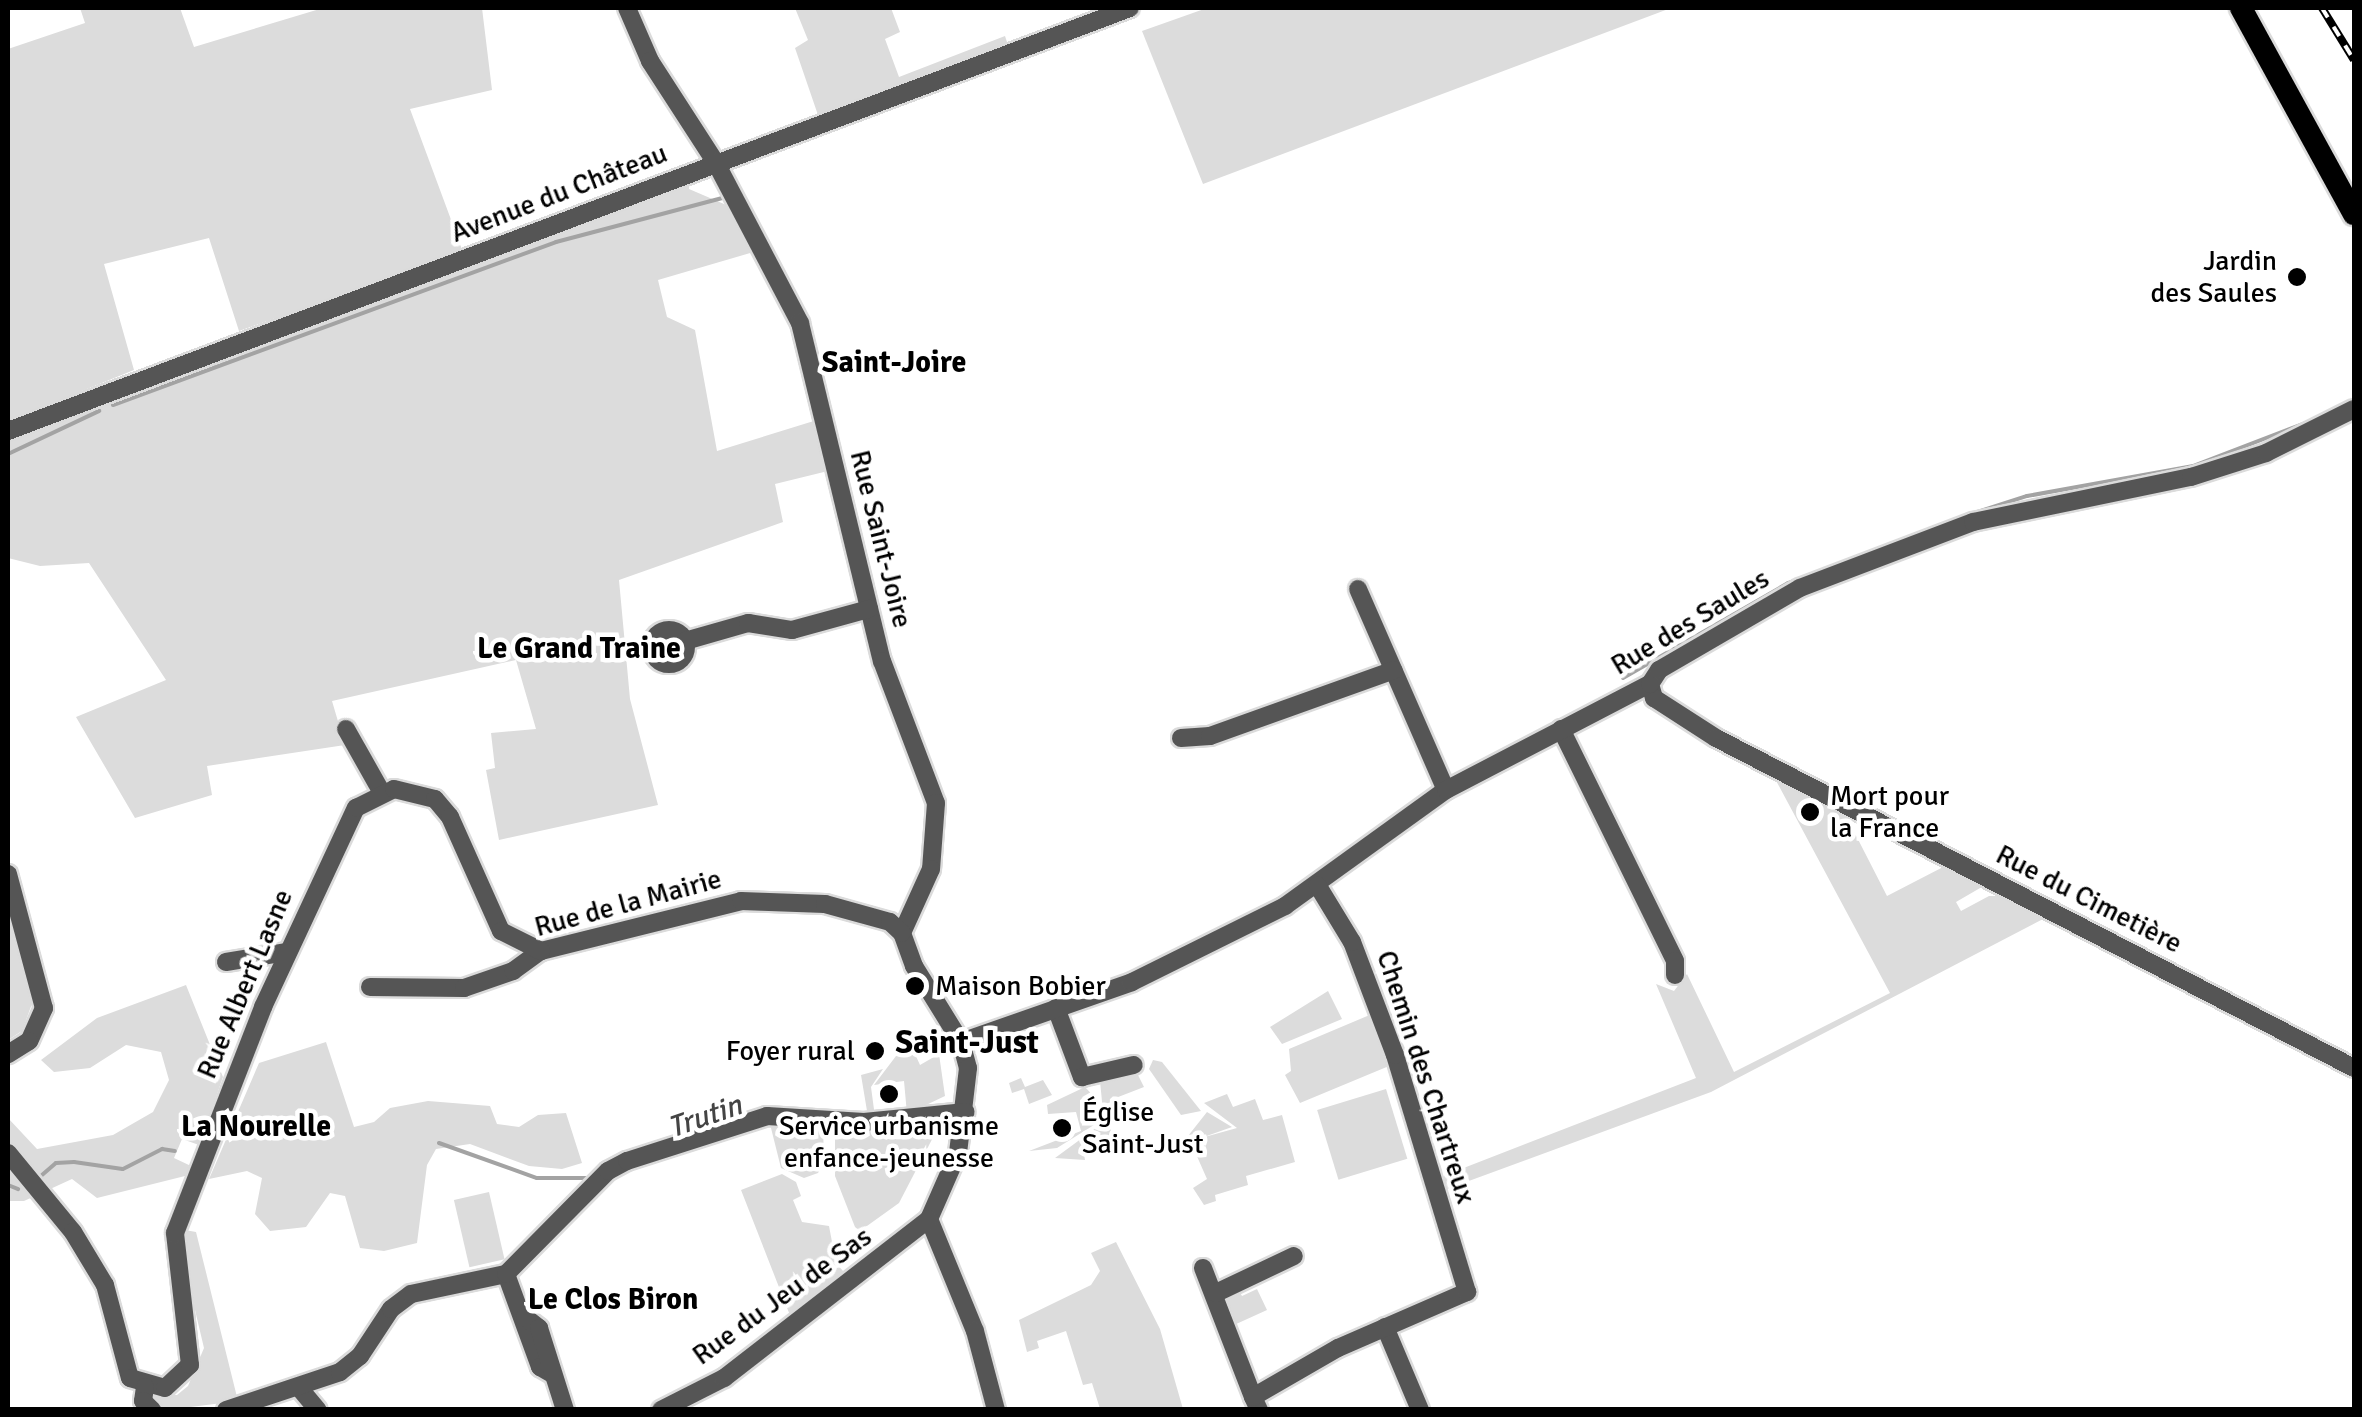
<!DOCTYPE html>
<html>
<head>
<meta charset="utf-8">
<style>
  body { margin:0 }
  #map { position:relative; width:2362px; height:1417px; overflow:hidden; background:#fff; font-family:Signika,sans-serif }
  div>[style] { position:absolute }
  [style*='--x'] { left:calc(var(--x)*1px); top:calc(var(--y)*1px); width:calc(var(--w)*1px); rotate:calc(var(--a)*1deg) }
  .green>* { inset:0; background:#dcdcdc; transform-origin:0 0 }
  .stream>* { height:4px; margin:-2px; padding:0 2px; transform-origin:2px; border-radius:2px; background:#a3a3a3 }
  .roads { filter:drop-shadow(2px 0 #dbdbdb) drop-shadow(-2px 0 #dbdbdb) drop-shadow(0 2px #dbdbdb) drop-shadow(0 -2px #dbdbdb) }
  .minor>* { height:18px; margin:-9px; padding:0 9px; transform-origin:9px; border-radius:9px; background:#555 }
  .minor>.ring { margin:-9px; padding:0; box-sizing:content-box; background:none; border:18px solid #555; border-radius:50% }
  .major>* { height:22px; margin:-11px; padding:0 11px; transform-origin:11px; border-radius:11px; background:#000 }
  .rail>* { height:8px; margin-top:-4px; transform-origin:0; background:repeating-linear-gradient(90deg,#fff 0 11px,#000 0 22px); box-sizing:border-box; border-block:2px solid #000 }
  .dots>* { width:28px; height:28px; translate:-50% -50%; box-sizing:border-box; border:5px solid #fff; border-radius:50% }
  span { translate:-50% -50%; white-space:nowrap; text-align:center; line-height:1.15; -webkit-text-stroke:9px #fff; paint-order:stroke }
  .street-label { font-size:28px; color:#000 }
  .poi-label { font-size:28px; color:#000 }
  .right { translate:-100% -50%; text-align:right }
  .left { translate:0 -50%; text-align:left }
  .neighbourhood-label { font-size:30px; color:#000; font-weight:700 }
  .water-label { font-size:30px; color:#444; font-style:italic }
  .quarter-label { font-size:32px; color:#000; font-weight:700 }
  .frame { position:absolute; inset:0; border:10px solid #000; pointer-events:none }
</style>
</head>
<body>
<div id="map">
  <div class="green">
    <i style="clip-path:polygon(80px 8px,180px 8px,194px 47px,323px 8px,482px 8px,492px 90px,410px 109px,463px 252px,239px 331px,209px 238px,104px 264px,134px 370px,8px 421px,8px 49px,85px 23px)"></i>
    <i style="clip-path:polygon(795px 8px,891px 8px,900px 32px,885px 39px,899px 77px,1005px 36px,1009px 48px,819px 118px,795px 48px,808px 40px)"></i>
    <i style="clip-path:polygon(1207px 8px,1671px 8px,1203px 184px,1142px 31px)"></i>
    <i style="clip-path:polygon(690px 179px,689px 189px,731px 207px,757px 251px,658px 280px,667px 317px,695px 330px,717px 451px,817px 420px,828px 471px,775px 484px,783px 522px,619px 580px,630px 699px,658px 805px,499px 840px,486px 770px,495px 768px,491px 733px,536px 729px,516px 660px,332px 701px,345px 745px,207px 766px,212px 795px,135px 818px,76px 717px,166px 680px,89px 563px,40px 566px,8px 558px,8px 438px)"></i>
    <i style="clip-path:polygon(1773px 775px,1843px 810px,1887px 896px,1947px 865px,1987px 884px,1956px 902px,1961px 911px,1989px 896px,2009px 896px,2045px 918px,1711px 1092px,1447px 1189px,1443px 1176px,1696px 1078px,1656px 984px,1674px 991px,1687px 974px,1734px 1072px,1890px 993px)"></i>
    <i style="clip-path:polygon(8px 901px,33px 1001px,22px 1031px,8px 1040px)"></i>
    <i style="clip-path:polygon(186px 985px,223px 1077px,199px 1145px,182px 1139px,174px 1158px,191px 1166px,185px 1176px,97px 1198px,72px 1179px,24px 1201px,8px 1201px,8px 1118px,37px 1149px,113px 1135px,153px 1112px,169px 1080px,161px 1052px,126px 1045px,90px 1068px,54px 1072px,41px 1060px,97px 1018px)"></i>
    <i style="clip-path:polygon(1328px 991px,1342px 1019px,1282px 1044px,1270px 1027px)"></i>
    <i style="clip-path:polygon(1372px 1014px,1389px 1066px,1300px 1103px,1285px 1075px,1291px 1071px,1289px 1049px)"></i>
    <i style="clip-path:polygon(326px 1042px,354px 1127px,374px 1122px,390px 1108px,428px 1101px,490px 1106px,497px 1124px,519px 1127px,538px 1115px,566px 1113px,582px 1163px,562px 1169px,529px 1166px,470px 1144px,436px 1149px,427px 1165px,417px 1243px,384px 1251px,360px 1248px,345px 1196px,330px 1193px,306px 1227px,270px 1231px,255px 1214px,262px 1178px,247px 1171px,209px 1179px,259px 1063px)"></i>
    <i style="clip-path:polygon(915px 1054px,920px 1065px,939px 1054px,945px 1096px,907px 1114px,904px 1081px,874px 1085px,896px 1056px)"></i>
    <i style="clip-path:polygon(1153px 1060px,1162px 1062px,1201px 1111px,1181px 1115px,1149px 1069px)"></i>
    <i style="clip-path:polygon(883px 1069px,871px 1087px,875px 1117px,868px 1117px,861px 1075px)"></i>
    <i style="clip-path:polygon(1135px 1069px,1144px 1087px,1113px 1099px,1110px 1142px,1084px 1154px,1085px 1160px,1055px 1158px,1104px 1122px,1100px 1081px)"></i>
    <i style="clip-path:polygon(1021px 1078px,1025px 1087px,1043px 1080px,1052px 1095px,1029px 1104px,1024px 1089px,1012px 1093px,1009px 1083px)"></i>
    <i style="clip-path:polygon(1085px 1087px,1101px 1104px,1094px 1125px,1057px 1148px,1029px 1151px,1081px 1131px,1076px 1112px,1048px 1114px,1047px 1105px)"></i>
    <i style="left:1386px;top:1089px;width:73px;height:72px;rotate:73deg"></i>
    <i style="clip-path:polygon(1227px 1094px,1233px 1107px,1255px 1099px,1263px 1120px,1282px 1115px,1295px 1162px,1246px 1176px,1248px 1185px,1215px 1195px,1216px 1201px,1204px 1205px,1193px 1188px,1207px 1179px,1188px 1136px,1207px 1112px,1232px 1127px,1201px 1138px,1237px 1128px,1204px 1103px)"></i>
    <i style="clip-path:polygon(941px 1122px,899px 1203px,860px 1231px,855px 1227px,835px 1176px,835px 1129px)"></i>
    <i style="clip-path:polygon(770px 1124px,823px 1126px,824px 1162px,818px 1173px,804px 1178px,781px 1168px)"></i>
    <i style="clip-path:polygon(782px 1174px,796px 1182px,801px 1196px,793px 1200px,802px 1222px,829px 1226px,836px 1263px,850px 1279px,793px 1323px,741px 1190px)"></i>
    <i style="left:489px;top:1192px;width:69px;height:36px;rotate:77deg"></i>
    <i style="clip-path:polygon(185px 1230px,196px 1232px,238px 1401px,167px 1410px,154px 1403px,155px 1394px,177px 1395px,188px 1386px,204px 1348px,181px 1251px)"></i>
    <i style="clip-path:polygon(1116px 1242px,1160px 1329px,1183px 1409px,1100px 1409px,1092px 1383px,1083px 1385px,1066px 1331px,1037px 1341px,1039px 1348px,1027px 1352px,1019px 1320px,1091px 1285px,1100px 1271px,1091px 1253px)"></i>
    <i style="clip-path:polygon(1238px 1289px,1242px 1296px,1257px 1289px,1267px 1310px,1234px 1325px,1227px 1301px)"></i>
  </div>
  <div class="stream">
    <i style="--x:113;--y:405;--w:472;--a:-20.2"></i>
    <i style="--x:556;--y:242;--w:173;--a:-14.8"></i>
    <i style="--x:8;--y:454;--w:101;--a:-25.3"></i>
    <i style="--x:1971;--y:514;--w:59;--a:-17.8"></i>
    <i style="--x:2027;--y:496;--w:169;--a:-10.2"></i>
    <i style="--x:2193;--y:466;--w:123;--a:-20.9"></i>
    <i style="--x:1623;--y:678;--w:190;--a:-29.9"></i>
    <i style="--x:1788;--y:583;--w:186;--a:-20.8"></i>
    <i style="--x:439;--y:1143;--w:104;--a:19.7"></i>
    <i style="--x:537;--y:1178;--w:52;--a:0"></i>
    <i style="--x:42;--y:1175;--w:18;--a:-41"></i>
    <i style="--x:56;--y:1163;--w:18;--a:-3"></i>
    <i style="--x:74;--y:1162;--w:49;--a:8.1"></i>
    <i style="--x:123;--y:1169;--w:44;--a:-27.1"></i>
    <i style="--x:162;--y:1149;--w:13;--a:9"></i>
    <i style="--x:8;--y:1185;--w:11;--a:22"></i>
  </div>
  <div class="roads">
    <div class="minor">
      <i style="--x:627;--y:8;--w:58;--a:66.5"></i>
      <i style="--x:650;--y:61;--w:121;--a:57.1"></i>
      <i style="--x:716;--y:163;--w:181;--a:62.3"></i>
      <i style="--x:800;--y:323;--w:348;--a:76.4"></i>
      <i style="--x:882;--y:661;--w:152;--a:69.2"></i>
      <i style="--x:936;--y:803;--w:66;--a:94.3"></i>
      <i style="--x:931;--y:869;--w:70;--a:114.4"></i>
      <i style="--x:8;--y:431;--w:1199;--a:-20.66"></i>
      <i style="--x:1358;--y:589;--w:219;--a:66.4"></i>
      <i class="ring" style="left:652px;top:630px;width:16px;height:16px"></i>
      <i style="--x:685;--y:641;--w:66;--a:-15.9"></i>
      <i style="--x:748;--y:623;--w:45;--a:9"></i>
      <i style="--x:792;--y:630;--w:80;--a:-15.3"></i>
      <i style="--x:1650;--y:684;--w:15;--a:74"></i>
      <i style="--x:1654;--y:698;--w:74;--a:32.8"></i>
      <i style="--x:1716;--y:738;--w:718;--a:27.35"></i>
      <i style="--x:346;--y:729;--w:73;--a:60.6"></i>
      <i style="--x:1561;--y:729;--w:258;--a:63.8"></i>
      <i style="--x:1675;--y:961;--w:14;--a:90"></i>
      <i style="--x:1181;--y:738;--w:29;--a:-4"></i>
      <i style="--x:1210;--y:736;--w:195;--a:-19.7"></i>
      <i style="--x:8;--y:874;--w:139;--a:75"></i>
      <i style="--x:44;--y:1008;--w:36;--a:114"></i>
      <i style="--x:29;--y:1041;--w:25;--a:148"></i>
      <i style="--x:902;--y:933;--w:35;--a:70"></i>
      <i style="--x:914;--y:966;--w:89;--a:58.3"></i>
      <i style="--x:961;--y:1042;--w:27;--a:75"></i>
      <i style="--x:968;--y:1068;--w:86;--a:96.7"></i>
      <i style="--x:958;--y:1153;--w:72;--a:113.7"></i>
      <i style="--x:929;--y:1219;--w:121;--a:67.7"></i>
      <i style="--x:975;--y:1331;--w:82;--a:75.1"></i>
      <i style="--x:226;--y:962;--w:62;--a:-9.3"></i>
      <i style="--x:370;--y:987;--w:94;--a:0.6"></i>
      <i style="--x:464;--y:988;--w:52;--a:-19.1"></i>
      <i style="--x:513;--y:971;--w:34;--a:-36"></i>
      <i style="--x:541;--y:951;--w:206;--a:-14"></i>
      <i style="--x:741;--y:901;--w:84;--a:2"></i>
      <i style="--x:825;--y:904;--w:67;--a:15.5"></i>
      <i style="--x:890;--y:922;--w:16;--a:43"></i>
      <i style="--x:1056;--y:1008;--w:74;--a:69.4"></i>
      <i style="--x:1082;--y:1077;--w:53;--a:-13"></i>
      <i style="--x:961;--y:1042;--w:181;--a:-19.3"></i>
      <i style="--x:1132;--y:982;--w:171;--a:-26.4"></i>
      <i style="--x:1285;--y:906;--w:198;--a:-35.8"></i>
      <i style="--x:1446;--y:790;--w:230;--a:-27.5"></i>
      <i style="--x:1650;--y:684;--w:17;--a:-57"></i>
      <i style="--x:1659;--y:670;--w:163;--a:-30.2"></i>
      <i style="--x:1800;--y:588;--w:185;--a:-20.9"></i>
      <i style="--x:1973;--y:522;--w:223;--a:-11.7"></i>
      <i style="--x:2191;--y:477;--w:79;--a:-17.7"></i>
      <i style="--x:2266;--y:453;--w:98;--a:-26.6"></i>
      <i style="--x:8;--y:1153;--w:102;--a:50.6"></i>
      <i style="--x:73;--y:1232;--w:62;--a:58.9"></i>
      <i style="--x:105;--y:1285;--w:96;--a:75"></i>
      <i style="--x:130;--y:1378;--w:36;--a:16"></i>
      <i style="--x:165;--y:1388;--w:34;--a:-43"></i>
      <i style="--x:190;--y:1365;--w:133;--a:-96.5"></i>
      <i style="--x:175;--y:1233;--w:243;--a:-68.7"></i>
      <i style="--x:263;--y:1007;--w:220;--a:-65"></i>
      <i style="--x:356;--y:808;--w:42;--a:-26.6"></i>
      <i style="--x:394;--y:789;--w:42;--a:13.7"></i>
      <i style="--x:435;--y:799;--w:23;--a:50"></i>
      <i style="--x:450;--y:817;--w:125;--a:65.9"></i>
      <i style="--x:501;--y:931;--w:45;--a:26.6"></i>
      <i style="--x:1203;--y:1268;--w:138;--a:68.8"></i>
      <i style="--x:506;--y:1274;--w:99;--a:69.9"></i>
      <i style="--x:540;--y:1367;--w:14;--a:30"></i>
      <i style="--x:1216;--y:1293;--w:86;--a:-25.4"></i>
      <i style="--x:525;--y:1317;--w:18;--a:38"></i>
      <i style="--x:539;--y:1328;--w:86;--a:72.4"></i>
      <i style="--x:1385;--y:1327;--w:90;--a:67.1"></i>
      <i style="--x:145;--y:1387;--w:14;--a:98"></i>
      <i style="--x:143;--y:1401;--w:13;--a:45"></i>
      <i style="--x:301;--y:1390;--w:26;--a:50"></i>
      <i style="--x:226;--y:1410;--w:120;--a:-18.4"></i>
      <i style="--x:340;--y:1372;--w:26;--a:-39"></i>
      <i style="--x:360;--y:1356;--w:56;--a:-56.6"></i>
      <i style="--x:391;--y:1309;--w:25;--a:-37"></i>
      <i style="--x:411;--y:1294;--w:97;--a:-11.9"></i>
      <i style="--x:506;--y:1274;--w:145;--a:-45.3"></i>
      <i style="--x:608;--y:1171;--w:21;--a:-28"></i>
      <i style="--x:627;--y:1161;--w:147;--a:-17.8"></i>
      <i style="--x:767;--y:1116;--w:97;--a:3.5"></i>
      <i style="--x:864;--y:1122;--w:102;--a:-5.6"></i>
      <i style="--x:661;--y:1410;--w:71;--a:-26.9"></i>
      <i style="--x:724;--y:1378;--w:259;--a:-37.8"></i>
      <i style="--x:1259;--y:1410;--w:14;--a:-115"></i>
      <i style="--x:1253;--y:1397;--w:98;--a:-30"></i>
      <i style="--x:1338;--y:1348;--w:141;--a:-23.5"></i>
      <i style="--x:1467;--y:1292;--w:248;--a:-106.9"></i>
      <i style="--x:1395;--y:1055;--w:121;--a:-110.8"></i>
      <i style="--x:1352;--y:942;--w:66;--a:-121.3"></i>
    </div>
    <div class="major">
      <i style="--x:2241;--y:8;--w:235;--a:61.3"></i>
    </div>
  </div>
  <div class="rail">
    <i style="--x:2322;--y:8;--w:61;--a:58.4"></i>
  </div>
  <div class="dots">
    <i style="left:2297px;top:277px;background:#000"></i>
    <i style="left:1810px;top:812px;background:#000"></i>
    <i style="left:915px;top:986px;background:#000"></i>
    <i style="left:875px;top:1051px;background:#000"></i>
    <i style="left:889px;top:1094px;background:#000"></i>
    <i style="left:1062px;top:1128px;background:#000"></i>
  </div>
  <div class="street-label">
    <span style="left:559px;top:193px;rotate:-21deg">Avenue du Château</span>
    <span style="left:881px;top:539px;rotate:76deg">Rue Saint-Joire</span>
    <span style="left:1690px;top:622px;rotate:-31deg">Rue des Saules</span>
    <span style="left:2089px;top:899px;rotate:27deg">Rue du Cimetière</span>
    <span style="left:628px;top:903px;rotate:-15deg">Rue de la Mairie</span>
    <span style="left:245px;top:984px;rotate:-67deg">Rue Albert Lasne</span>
    <span style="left:1426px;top:1077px;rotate:72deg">Chemin des Chartreux</span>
    <span style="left:782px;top:1296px;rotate:-36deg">Rue du Jeu de Sas</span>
  </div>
  <div class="poi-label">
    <span class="right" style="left:2277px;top:277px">Jardin<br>des Saules</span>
    <span class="left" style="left:1830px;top:812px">Mort pour<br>la France</span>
    <span class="left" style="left:935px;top:986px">Maison Bobier</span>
    <span class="right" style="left:855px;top:1051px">Foyer rural</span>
    <span class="left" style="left:1082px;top:1128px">Église<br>Saint-Just</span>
    <span style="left:889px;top:1142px">Service urbanisme<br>enfance-jeunesse</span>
  </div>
  <div class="neighbourhood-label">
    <span style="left:894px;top:363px">Saint-Joire</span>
    <span style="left:579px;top:649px">Le Grand Traine</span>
    <span style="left:256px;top:1127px">La Nourelle</span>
    <span style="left:613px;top:1300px">Le Clos Biron</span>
  </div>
  <div class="water-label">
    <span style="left:705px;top:1117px;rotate:-19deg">Trutin</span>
  </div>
  <div class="quarter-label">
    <span style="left:967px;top:1043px">Saint-Just</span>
  </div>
  <div class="frame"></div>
</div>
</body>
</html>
